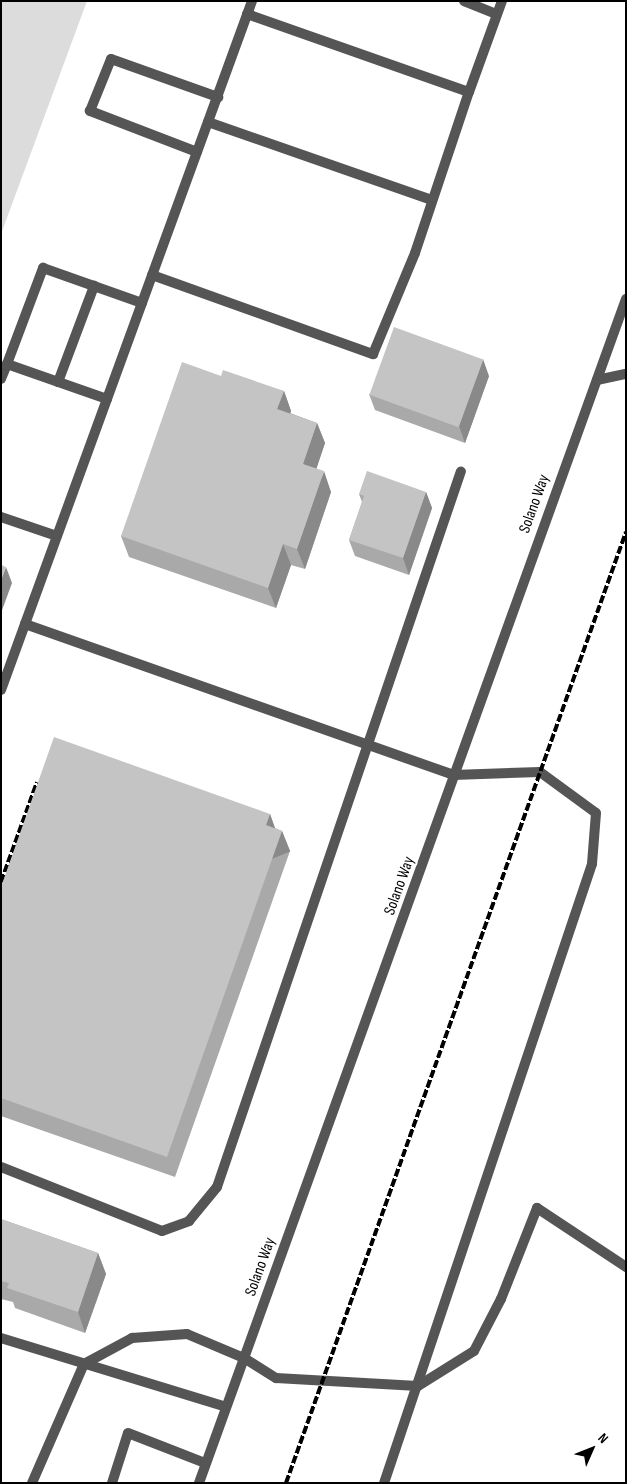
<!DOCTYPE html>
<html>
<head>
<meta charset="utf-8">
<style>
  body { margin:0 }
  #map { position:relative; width:627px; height:1484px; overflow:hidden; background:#fff; font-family:"Sofia Sans Condensed",sans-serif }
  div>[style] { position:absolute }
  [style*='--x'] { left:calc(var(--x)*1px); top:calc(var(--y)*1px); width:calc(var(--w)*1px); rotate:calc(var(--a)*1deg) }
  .green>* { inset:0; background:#dcdcdc }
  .service>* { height:10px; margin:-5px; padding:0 5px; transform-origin:5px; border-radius:5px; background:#555 }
  .minor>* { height:10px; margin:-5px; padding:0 5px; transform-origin:5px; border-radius:5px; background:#555 }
  .rail>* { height:4px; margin-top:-2px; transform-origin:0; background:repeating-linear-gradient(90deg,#000 0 8px,transparent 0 10.5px) }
  .wall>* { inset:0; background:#a9a9a9 }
  .shaded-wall>* { inset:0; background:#898989; transform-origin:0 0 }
  .building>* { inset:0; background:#c4c4c4; transform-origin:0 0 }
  span { translate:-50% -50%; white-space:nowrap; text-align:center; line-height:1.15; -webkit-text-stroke:4px #fff; paint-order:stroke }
  .street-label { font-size:16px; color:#000 }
  .frame { position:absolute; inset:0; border:2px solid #000; pointer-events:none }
  .north { position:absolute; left:567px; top:1424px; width:50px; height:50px; -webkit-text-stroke:4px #fff; paint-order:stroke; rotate:46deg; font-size:14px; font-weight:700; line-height:20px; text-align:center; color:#000 }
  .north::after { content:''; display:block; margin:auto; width:18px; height:22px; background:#000; clip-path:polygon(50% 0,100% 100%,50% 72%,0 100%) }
</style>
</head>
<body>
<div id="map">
  <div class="green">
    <i style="clip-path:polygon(1px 1px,87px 1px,1px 234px)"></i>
  </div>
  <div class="service">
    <i style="--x:252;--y:1;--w:663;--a:110.02"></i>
    <i style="--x:25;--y:624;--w:454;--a:19.4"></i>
    <i style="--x:453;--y:775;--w:87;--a:-2"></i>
    <i style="--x:540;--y:772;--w:69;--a:36.2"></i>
    <i style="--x:596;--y:813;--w:51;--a:94.5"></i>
    <i style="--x:592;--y:864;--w:653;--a:108.57"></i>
    <i style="--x:464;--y:1;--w:35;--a:22"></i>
    <i style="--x:247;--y:14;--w:235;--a:19.4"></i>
    <i style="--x:208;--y:122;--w:237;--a:19.2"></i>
    <i style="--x:197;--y:152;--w:115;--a:-159"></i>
    <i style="--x:90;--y:111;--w:56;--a:-68"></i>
    <i style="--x:111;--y:59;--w:114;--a:19.6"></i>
    <i style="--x:152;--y:275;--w:235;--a:19.7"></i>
    <i style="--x:373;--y:354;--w:109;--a:-67.4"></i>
    <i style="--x:415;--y:253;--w:170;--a:-71.5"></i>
    <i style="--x:469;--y:92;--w:97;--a:-70.1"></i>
    <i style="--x:1;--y:379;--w:16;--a:-68"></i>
    <i style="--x:597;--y:380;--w:30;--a:-12"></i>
    <i style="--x:58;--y:382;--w:103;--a:-69.4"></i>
    <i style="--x:107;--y:399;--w:106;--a:-160.7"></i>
    <i style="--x:7;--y:364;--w:103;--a:-69.4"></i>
    <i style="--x:43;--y:268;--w:105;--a:19.5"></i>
    <i style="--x:1;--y:517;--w:59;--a:18.7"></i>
    <i style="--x:1;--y:690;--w:70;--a:-70"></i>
    <i style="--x:1;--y:1167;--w:173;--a:21.7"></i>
    <i style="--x:162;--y:1231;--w:29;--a:-20"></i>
    <i style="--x:189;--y:1221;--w:44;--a:-50.5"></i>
    <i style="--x:217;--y:1187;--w:756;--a:-71.18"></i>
    <i style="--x:1;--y:1338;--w:235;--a:17"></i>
    <i style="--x:32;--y:1483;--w:130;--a:-66.4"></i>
    <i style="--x:84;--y:1364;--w:55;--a:-28.4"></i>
    <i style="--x:132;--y:1338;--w:55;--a:-4.2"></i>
    <i style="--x:187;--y:1334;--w:62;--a:22.8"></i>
    <i style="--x:244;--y:1358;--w:38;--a:32"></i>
    <i style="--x:276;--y:1378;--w:142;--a:3.2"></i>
    <i style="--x:418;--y:1386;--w:66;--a:-32"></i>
    <i style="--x:474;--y:1351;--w:59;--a:-62.6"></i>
    <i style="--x:501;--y:1299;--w:98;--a:-68.4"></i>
    <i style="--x:537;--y:1208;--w:107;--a:33.5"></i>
    <i style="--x:112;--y:1483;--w:52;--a:-72.3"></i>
    <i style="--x:128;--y:1433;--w:83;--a:21.3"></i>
  </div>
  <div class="minor">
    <i style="--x:199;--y:1483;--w:1259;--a:-70.17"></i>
  </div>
  <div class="rail">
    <i style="--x:1;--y:882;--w:106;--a:-70.2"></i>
    <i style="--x:286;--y:1483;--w:1010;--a:-70.33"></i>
  </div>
  <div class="wall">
    <i style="clip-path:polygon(221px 376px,284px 391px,291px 411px,290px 413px,317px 423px,325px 443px,316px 469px,331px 492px,305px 569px,291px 565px,276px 608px,129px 557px,121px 536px)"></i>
    <i style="clip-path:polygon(489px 376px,465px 443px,375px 410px,369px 394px)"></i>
    <i style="clip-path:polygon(426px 492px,432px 508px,409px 575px,355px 556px,349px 540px,362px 502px,359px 494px)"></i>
    <i style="clip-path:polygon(270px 814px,275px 828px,282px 831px,290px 851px,175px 1177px,1px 1116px,1px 887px)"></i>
    <i style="clip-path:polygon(1px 1219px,98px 1253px,106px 1274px,85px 1333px,15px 1308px,13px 1302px,1px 1299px)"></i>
  </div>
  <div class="shaded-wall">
    <i style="clip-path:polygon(483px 359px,489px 376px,465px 443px,459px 426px)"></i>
    <i style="clip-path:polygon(284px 391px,291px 411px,285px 429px,277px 409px)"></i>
    <i style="clip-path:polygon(317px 423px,325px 443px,311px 485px,303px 464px)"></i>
    <i style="clip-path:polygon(324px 471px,331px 492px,305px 569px,297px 549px)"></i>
    <i style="clip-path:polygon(426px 492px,432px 508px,409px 575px,403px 558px)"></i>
    <i style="clip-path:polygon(283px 544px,291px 565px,276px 608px,268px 588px)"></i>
    <i style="clip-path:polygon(6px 567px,12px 583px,1px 613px,1px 580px)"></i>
    <i style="clip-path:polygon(270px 814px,277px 834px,266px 825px)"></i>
    <i style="left:282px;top:831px;width:22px;height:346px;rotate:68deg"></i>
    <i style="clip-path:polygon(98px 1253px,106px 1274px,85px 1333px,78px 1312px)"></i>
  </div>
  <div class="building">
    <i style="left:394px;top:327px;width:95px;height:72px;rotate:20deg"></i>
    <i style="clip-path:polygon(182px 362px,221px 376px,223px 370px,284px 391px,277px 409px,317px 423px,303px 464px,324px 471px,297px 549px,283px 544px,268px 588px,121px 536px)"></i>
    <i style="clip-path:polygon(367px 471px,426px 492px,403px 558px,349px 540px,364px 496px,359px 494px)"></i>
    <i style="clip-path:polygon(1px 565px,6px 567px,1px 580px)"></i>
    <i style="clip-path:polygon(54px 737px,270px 814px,266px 825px,282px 831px,167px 1157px,1px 1098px,1px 887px)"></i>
    <i style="clip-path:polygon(1px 1219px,98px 1253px,78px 1312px,7px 1288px,9px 1283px,1px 1281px)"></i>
  </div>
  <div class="street-label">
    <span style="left:535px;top:504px;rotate:-70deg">Solano Way</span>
    <span style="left:400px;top:886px;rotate:-70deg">Solano Way</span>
    <span style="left:261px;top:1267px;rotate:-70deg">Solano Way</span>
  </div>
  <div class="frame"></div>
  <div class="north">N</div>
</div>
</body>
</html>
